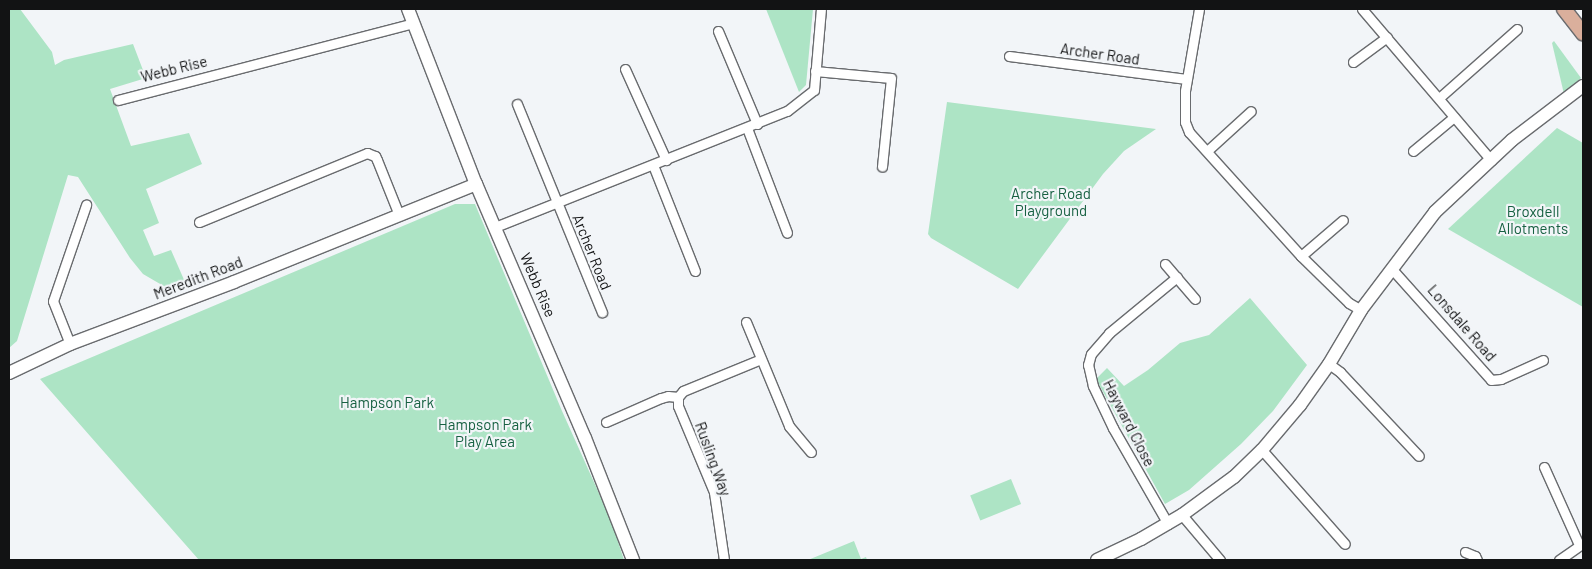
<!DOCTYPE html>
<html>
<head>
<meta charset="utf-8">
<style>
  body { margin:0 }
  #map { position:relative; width:1592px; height:569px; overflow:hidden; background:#f2f5f8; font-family:Barlow,sans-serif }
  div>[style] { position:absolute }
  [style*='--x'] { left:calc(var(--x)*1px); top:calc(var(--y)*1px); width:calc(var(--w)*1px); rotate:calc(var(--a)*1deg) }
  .green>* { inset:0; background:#ade4c5; transform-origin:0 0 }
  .roads { filter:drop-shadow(1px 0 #696b6e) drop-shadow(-1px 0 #696b6e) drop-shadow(0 1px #696b6e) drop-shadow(0 -1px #696b6e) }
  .street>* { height:9px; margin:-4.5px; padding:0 4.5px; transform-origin:4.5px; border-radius:4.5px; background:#fff }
  .secondary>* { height:12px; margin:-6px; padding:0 6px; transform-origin:6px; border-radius:6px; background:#fff }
  .primary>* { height:14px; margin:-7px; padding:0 7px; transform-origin:7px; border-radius:7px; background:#daaf9c }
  span { translate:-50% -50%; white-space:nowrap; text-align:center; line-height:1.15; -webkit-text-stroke:4.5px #f2f5f8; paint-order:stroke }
  .street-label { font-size:15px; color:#121314 }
  .park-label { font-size:15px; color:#176142 }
  .frame { position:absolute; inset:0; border:10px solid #121314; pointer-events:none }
</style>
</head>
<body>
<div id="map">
  <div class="green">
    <i style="clip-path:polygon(9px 9px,20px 9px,52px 52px,55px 65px,64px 60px,133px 44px,146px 78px,110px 89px,131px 146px,189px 133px,202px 164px,146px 189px,159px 223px,143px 230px,154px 256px,171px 250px,185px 282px,167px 288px,143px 274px,130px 258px,78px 177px,68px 175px,17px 341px,9px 348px)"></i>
    <i style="clip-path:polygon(766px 9px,813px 9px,806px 85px,799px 92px)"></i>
    <i style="clip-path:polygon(1554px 41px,1581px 78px,1564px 94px,1552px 43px)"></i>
    <i style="clip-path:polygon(947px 102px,1156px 129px,1124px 151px,1103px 174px,1018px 289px,931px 238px,928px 234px)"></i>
    <i style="clip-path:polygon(1557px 128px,1583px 143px,1583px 307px,1448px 229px)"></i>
    <i style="clip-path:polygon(455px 204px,475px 204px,562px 411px,611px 520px,624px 560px,199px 560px,40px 379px)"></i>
    <i style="clip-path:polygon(1250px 298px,1307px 365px,1273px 411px,1241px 444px,1189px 490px,1165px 504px,1096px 379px,1107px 368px,1124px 386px,1148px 370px,1180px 343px,1209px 335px)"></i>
    <i style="left:1011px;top:479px;width:27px;height:44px;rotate:68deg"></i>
    <i style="clip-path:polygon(854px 541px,861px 559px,866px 557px,867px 560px,808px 560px)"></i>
  </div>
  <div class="roads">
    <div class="street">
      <i style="--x:1199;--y:9;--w:83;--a:99.7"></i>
      <i style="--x:1185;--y:91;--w:31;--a:90"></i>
      <i style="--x:1185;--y:122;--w:11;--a:68"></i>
      <i style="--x:1189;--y:132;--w:167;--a:47.9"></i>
      <i style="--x:1301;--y:256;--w:67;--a:44.4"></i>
      <i style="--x:1349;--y:303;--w:14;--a:30"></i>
      <i style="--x:1362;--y:9;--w:199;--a:49.5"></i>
      <i style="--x:718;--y:31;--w:101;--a:67.2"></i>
      <i style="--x:1009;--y:56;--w:179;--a:7.4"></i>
      <i style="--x:1353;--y:62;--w:42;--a:-36.3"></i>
      <i style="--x:625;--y:69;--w:100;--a:65.7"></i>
      <i style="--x:815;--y:71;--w:76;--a:5.3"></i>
      <i style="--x:891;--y:78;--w:89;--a:95.8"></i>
      <i style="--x:1439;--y:98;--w:104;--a:-41.5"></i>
      <i style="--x:118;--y:100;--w:305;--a:-14.6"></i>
      <i style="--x:517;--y:104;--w:225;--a:67.8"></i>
      <i style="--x:747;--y:128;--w:112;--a:69.1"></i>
      <i style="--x:1207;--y:151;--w:59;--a:-42.3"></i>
      <i style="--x:1413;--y:151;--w:53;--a:-39.7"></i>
      <i style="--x:653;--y:165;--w:114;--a:68.4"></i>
      <i style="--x:199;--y:222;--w:182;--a:-22.3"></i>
      <i style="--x:367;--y:153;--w:9;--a:21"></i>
      <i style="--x:375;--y:156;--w:4;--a:63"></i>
      <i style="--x:377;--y:160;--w:59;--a:68.2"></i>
      <i style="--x:495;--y:227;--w:314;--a:-21.7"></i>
      <i style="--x:787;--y:111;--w:34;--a:-38"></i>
      <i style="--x:814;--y:90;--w:81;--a:-85.1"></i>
      <i style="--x:1301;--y:256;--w:55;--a:-40.6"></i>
      <i style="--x:1165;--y:264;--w:46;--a:49.4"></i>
      <i style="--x:1391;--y:268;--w:150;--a:48.2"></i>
      <i style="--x:1491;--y:380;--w:10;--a:-6"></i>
      <i style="--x:1501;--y:379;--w:46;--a:-24.3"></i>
      <i style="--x:746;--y:322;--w:113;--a:67.5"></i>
      <i style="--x:789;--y:426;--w:34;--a:50"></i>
      <i style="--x:70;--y:344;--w:46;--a:-111.6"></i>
      <i style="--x:53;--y:301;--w:102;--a:-71"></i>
      <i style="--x:1329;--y:364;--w:14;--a:36"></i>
      <i style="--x:1340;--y:372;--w:115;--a:46.8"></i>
      <i style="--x:606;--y:422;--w:60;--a:-23.6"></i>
      <i style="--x:661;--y:398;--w:7;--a:-16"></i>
      <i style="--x:668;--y:396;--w:10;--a:6"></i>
      <i style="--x:1262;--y:450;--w:125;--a:48.6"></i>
      <i style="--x:1544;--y:467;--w:85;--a:65.8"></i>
      <i style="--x:1182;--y:515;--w:59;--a:49.8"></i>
      <i style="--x:1168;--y:524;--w:111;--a:-119.8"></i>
      <i style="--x:1113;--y:428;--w:47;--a:-115.5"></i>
      <i style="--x:1093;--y:386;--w:22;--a:-103"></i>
      <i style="--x:1088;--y:365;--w:11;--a:-75"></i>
      <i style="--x:1091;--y:354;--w:28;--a:-49"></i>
      <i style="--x:1109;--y:333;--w:88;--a:-39.5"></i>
      <i style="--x:1465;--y:552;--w:11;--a:22"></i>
      <i style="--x:1475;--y:556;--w:4;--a:63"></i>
      <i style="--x:724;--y:560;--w:69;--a:-98.4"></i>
      <i style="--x:714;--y:492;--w:93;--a:-112.7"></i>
      <i style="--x:678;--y:406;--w:9;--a:-90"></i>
      <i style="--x:678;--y:397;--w:8;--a:-50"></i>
      <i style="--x:683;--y:391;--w:84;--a:-22.3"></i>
      <i style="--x:1559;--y:560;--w:29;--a:-35"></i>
    </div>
    <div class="secondary">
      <i style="--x:408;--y:9;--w:188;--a:68.8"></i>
      <i style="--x:476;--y:184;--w:276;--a:66.8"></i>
      <i style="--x:585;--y:438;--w:131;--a:68.5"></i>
      <i style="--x:9;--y:373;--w:68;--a:-25.4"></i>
      <i style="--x:70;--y:344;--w:175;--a:-20.7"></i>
      <i style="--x:234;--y:282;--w:261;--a:-22"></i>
      <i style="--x:1097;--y:560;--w:49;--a:-25.5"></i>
      <i style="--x:1141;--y:539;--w:48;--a:-30.3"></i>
      <i style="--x:1182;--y:515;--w:64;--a:-36.2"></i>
      <i style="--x:1234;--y:477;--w:39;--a:-44"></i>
      <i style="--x:1262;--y:450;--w:59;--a:-49.8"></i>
      <i style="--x:1300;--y:405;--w:50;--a:-54.7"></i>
      <i style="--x:1329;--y:364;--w:63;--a:-59.3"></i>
      <i style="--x:1361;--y:310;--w:123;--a:-52.9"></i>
      <i style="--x:1435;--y:212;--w:105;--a:-43.1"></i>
      <i style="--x:1512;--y:140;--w:89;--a:-37.3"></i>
    </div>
    <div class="primary">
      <i style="--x:1564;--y:9;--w:31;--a:52"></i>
    </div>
  </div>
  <div class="street-label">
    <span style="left:1100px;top:54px;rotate:8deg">Archer Road</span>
    <span style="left:174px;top:69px;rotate:-14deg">Webb Rise</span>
    <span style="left:592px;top:252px;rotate:68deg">Archer Road</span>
    <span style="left:198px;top:278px;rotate:-21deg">Meredith Road</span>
    <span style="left:538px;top:285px;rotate:67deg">Webb Rise</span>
    <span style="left:1462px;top:323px;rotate:49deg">Lonsdale Road</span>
    <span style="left:1129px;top:423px;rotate:63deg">Hayward Close</span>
    <span style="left:713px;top:459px;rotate:70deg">Rusling Way</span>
  </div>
  <div class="park-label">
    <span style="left:1051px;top:202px">Archer Road<br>Playground</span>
    <span style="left:1533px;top:220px">Broxdell<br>Allotments</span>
    <span style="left:387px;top:403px">Hampson Park</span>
    <span style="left:485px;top:433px">Hampson Park<br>Play Area</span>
  </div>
  <div class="frame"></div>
</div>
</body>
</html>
